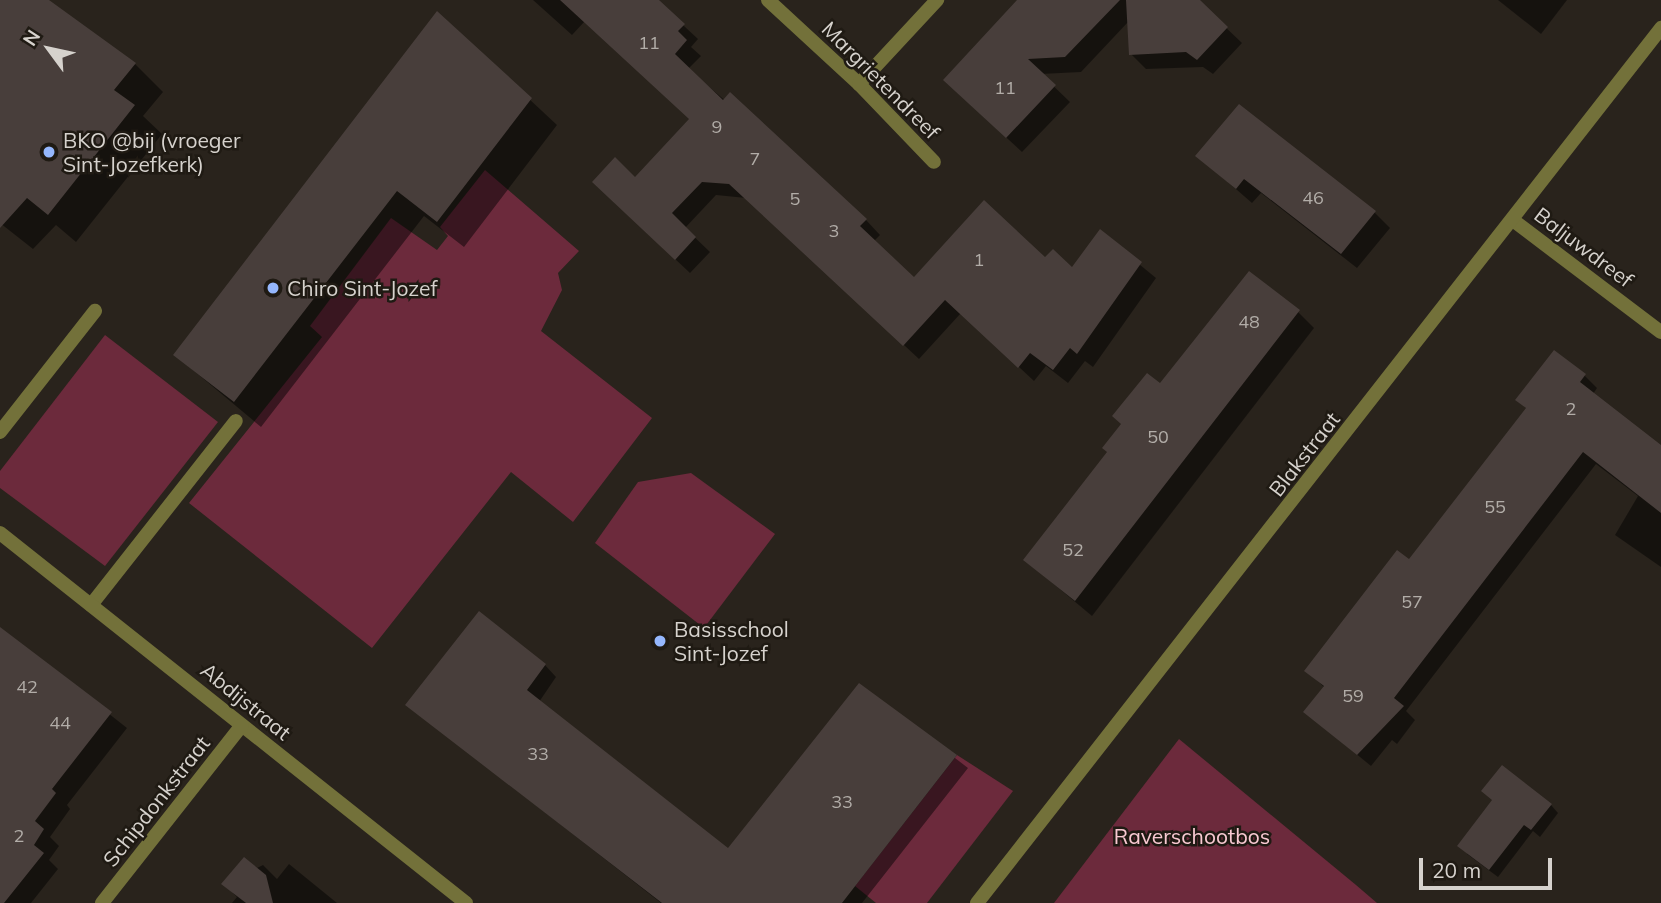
<!DOCTYPE html>
<html>
<head>
<meta charset="utf-8">
<style>
  body { margin:0 }
  #map { position:relative; width:1661px; height:903px; overflow:hidden; background:#29231c; font-family:Mulish,sans-serif }
  div>[style] { position:absolute }
  [style*='--x'] { left:calc(var(--x)*1px); top:calc(var(--y)*1px); width:calc(var(--w)*1px); rotate:calc(var(--a)*1deg) }
  .green>* { inset:0; background:#6c2a3c }
  .shadow>* { inset:0; background:#0007 }
  .building>* { inset:0; background:#483e3b }
  .lane>* { height:14px; margin:-7px; padding:0 7px; transform-origin:7px; border-radius:7px; background:#73713a }
  .street>* { height:14px; margin:-7px; padding:0 7px; transform-origin:7px; border-radius:7px; background:#73713a }
  .dots>* { width:19px; height:19px; translate:-50% -50%; box-sizing:border-box; border:4px solid #1f1a13; border-radius:50% }
  span { translate:-50% -50%; white-space:nowrap; text-align:center; line-height:1.15; -webkit-text-stroke:5px #1f1a13; paint-order:stroke }
  .number-label { font-size:18px; color:#b2ada8 }
  .number-label span { -webkit-text-stroke-width:0 }
  .street-label { font-size:21px; color:#d6d2cd }
  .poi-label { font-size:21px; color:#d6d2cd }
  .left { translate:0 -50%; text-align:left }
  .park-label { font-size:21px; color:#f9c9d2 }
  .north { position:absolute; left:14px; top:14px; width:70px; height:70px; -webkit-text-stroke:5px #1f1a13; paint-order:stroke; rotate:303deg; font-size:19px; font-weight:700; line-height:28px; text-align:center; color:#d6d2cd }
  .north::after { content:''; display:block; margin:auto; width:24px; height:32px; background:#d6d2cd; clip-path:polygon(50% 0,100% 100%,50% 72%,0 100%) }
  .scale { position:absolute; left:1419px; top:858px; width:133px; height:32px; box-sizing:border-box; border:4px solid #d6d2cd; border-top:0; padding-left:9px; font-size:21px; line-height:24px; white-space:nowrap; color:#d6d2cd; -webkit-text-stroke:5px #1f1a13; paint-order:stroke }
</style>
</head>
<body>
<div id="map">
  <div class="green">
    <i style="clip-path:polygon(485px 170px,579px 251px,558px 273px,562px 290px,541px 331px,652px 418px,573px 522px,511px 472px,372px 648px,189px 503px,322px 337px,310px 326px,391px 218px,437px 250px,448px 236px,440px 227px)"></i>
    <i style="clip-path:polygon(105px 335px,218px 422px,105px 566px,0 488px,0 471px)"></i>
    <i style="clip-path:polygon(691px 473px,775px 534px,704px 628px,595px 543px,638px 482px)"></i>
    <i style="clip-path:polygon(1179px 739px,1356px 885px,1377px 903px,1054px 903px)"></i>
    <i style="clip-path:polygon(957px 755px,1013px 791px,927px 903px,876px 903px,855px 886px)"></i>
  </div>
  <div class="shadow">
    <i style="clip-path:polygon(0 0,46px 0,135px 64px,163px 92px,143px 116px,162px 134px,76px 242px,56px 225px,33px 249px,0 223px)"></i>
    <i style="clip-path:polygon(533px 0,656px 0,698px 39px,691px 47px,701px 56px,688px 69px,866px 220px,880px 235px,874px 241px,915px 279px,1045px 260px,1072px 270px,1100px 232px,1156px 278px,1093px 367px,1085px 361px,1068px 383px,1046px 366px,1034px 381px,961px 313px,919px 359px,746px 198px,716px 195px,685px 228px,710px 252px,690px 273px,609px 197px,635px 180px,691px 119px,585px 21px,572px 35px)"></i>
    <i style="clip-path:polygon(1021px 0,1197px 0,1242px 43px,1213px 74px,1203px 67px,1146px 69px,1131px 54px,1129px 21px,1081px 72px,1041px 74px,1070px 102px,1022px 152px,960px 95px)"></i>
    <i style="clip-path:polygon(1498px 0,1567px 0,1541px 34px)"></i>
    <i style="clip-path:polygon(437px 13px,557px 125px,464px 247px,424px 216px,261px 427px,175px 355px)"></i>
    <i style="clip-path:polygon(1198px 156px,1374px 212px,1390px 228px,1357px 268px,1261px 193px,1252px 203px)"></i>
    <i style="clip-path:polygon(1298px 312px,1314px 328px,1092px 616px,1025px 560px,1161px 386px)"></i>
    <i style="clip-path:polygon(1584px 375px,1597px 388px,1593px 394px,1661px 455px,1661px 567px,1615px 535px,1638px 496px,1596px 464px,1406px 711px,1415px 720px,1397px 744px,1392px 740px,1371px 766px,1305px 712px,1325px 688px,1306px 670px,1410px 562px,1527px 409px,1517px 399px)"></i>
    <i style="clip-path:polygon(0 628px,127px 728px,67px 805px,70px 809px,50px 837px,59px 846px,49px 860px,58px 869px,31px 903px,0 903px)"></i>
    <i style="clip-path:polygon(545px 665px,556px 677px,539px 702px,728px 850px,860px 685px,968px 768px,862px 903px,661px 903px,407px 704px)"></i>
    <i style="clip-path:polygon(1494px 801px,1551px 805px,1558px 813px,1540px 837px,1533px 831px,1498px 877px,1467px 854px)"></i>
    <i style="clip-path:polygon(289px 864px,337px 903px,232px 903px,237px 897px,224px 884px,263px 865px,277px 879px)"></i>
  </div>
  <div class="building">
    <i style="clip-path:polygon(0 0,49px 0,136px 63px,114px 90px,135px 105px,48px 215px,27px 198px,0 228px)"></i>
    <i style="clip-path:polygon(560px 0,659px 0,685px 24px,678px 31px,687px 40px,675px 54px,723px 100px,730px 92px,867px 219px,860px 226px,914px 277px,984px 200px,1045px 257px,1053px 249px,1072px 267px,1100px 229px,1142px 262px,1077px 354px,1070px 348px,1053px 370px,1030px 353px,1018px 368px,945px 300px,903px 346px,729px 184px,702px 182px,672px 213px,696px 237px,675px 260px,592px 182px,615px 157px,635px 177px,689px 119px)"></i>
    <i style="clip-path:polygon(1017px 0,1120px 0,1065px 57px,1028px 59px,1056px 85px,1006px 138px,943px 80px)"></i>
    <i style="clip-path:polygon(1126px 0,1200px 0,1228px 27px,1197px 60px,1186px 52px,1129px 55px)"></i>
    <i style="clip-path:polygon(437px 11px,532px 98px,437px 222px,397px 191px,234px 402px,173px 355px)"></i>
    <i style="clip-path:polygon(1239px 104px,1376px 211px,1341px 254px,1244px 179px,1236px 189px,1195px 156px)"></i>
    <i style="clip-path:polygon(1249px 271px,1300px 310px,1075px 601px,1023px 560px,1107px 452px,1102px 448px,1121px 424px,1112px 416px,1147px 373px,1160px 383px)"></i>
    <i style="clip-path:polygon(1554px 350px,1586px 374px,1580px 382px,1661px 445px,1661px 513px,1583px 452px,1394px 698px,1404px 706px,1357px 755px,1303px 712px,1324px 686px,1304px 671px,1397px 550px,1409px 559px,1526px 408px,1515px 400px)"></i>
    <i style="clip-path:polygon(479px 611px,546px 664px,527px 690px,728px 848px,859px 683px,957px 755px,842px 903px,662px 903px,405px 705px)"></i>
    <i style="clip-path:polygon(0 627px,112px 712px,52px 789px,56px 793px,35px 821px,44px 829px,34px 845px,44px 853px,4px 903px,0 903px)"></i>
    <i style="clip-path:polygon(1502px 765px,1552px 804px,1531px 830px,1524px 825px,1489px 870px,1457px 846px,1492px 800px,1481px 791px)"></i>
    <i style="clip-path:polygon(244px 857px,266px 875px,273px 903px,246px 903px,221px 884px)"></i>
  </div>
  <div class="lane">
    <i style="--x:0;--y:432;--w:154;--a:-51.9"></i>
    <i style="--x:91;--y:605;--w:234;--a:-51.8"></i>
  </div>
  <div class="street">
    <i style="--x:768;--y:0;--w:124;--a:42.7"></i>
    <i style="--x:859;--y:84;--w:108;--a:46.1"></i>
    <i style="--x:859;--y:84;--w:115;--a:-47.1"></i>
    <i style="--x:1514;--y:221;--w:184;--a:37.1"></i>
    <i style="--x:0;--y:533;--w:595;--a:38.45"></i>
    <i style="--x:102;--y:903;--w:226;--a:-51.8"></i>
    <i style="--x:977;--y:903;--w:1111;--a:-51.98"></i>
  </div>
  <div class="dots">
    <i style="left:49px;top:152px;background:#95b7fd"></i>
    <i style="left:273px;top:288px;background:#95b7fd"></i>
    <i style="left:660px;top:641px;background:#95b7fd"></i>
  </div>
  <div class="number-label">
    <span style="left:649px;top:43px">11</span>
    <span style="left:1005px;top:88px">11</span>
    <span style="left:717px;top:127px">9</span>
    <span style="left:755px;top:159px">7</span>
    <span style="left:1313px;top:198px">46</span>
    <span style="left:795px;top:199px">5</span>
    <span style="left:834px;top:231px">3</span>
    <span style="left:979px;top:260px">1</span>
    <span style="left:1249px;top:322px">48</span>
    <span style="left:1571px;top:409px">2</span>
    <span style="left:1158px;top:437px">50</span>
    <span style="left:1495px;top:507px">55</span>
    <span style="left:1073px;top:550px">52</span>
    <span style="left:1412px;top:602px">57</span>
    <span style="left:27px;top:687px">42</span>
    <span style="left:1353px;top:696px">59</span>
    <span style="left:60px;top:723px">44</span>
    <span style="left:538px;top:754px">33</span>
    <span style="left:842px;top:802px">33</span>
    <span style="left:19px;top:836px">2</span>
  </div>
  <div class="street-label">
    <span style="left:881px;top:80px;rotate:45deg">Margrietendreef</span>
    <span style="left:1584px;top:247px;rotate:37deg">Baljuwdreef</span>
    <span style="left:1304px;top:454px;rotate:-52deg">Blakstraat</span>
    <span style="left:246px;top:701px;rotate:39deg">Abdijstraat</span>
    <span style="left:156px;top:801px;rotate:-52deg">Schipdonkstraat</span>
  </div>
  <div class="poi-label">
    <span class="left" style="left:63px;top:152px">BKO @bij (vroeger<br>Sint-Jozefkerk)</span>
    <span class="left" style="left:287px;top:288px">Chiro Sint-Jozef</span>
    <span class="left" style="left:674px;top:641px">Basisschool<br>Sint-Jozef</span>
  </div>
  <div class="park-label">
    <span style="left:1192px;top:836px">Raverschootbos</span>
  </div>
  <div class="north">N</div>
  <div class="scale">20 m</div>
</div>
</body>
</html>
